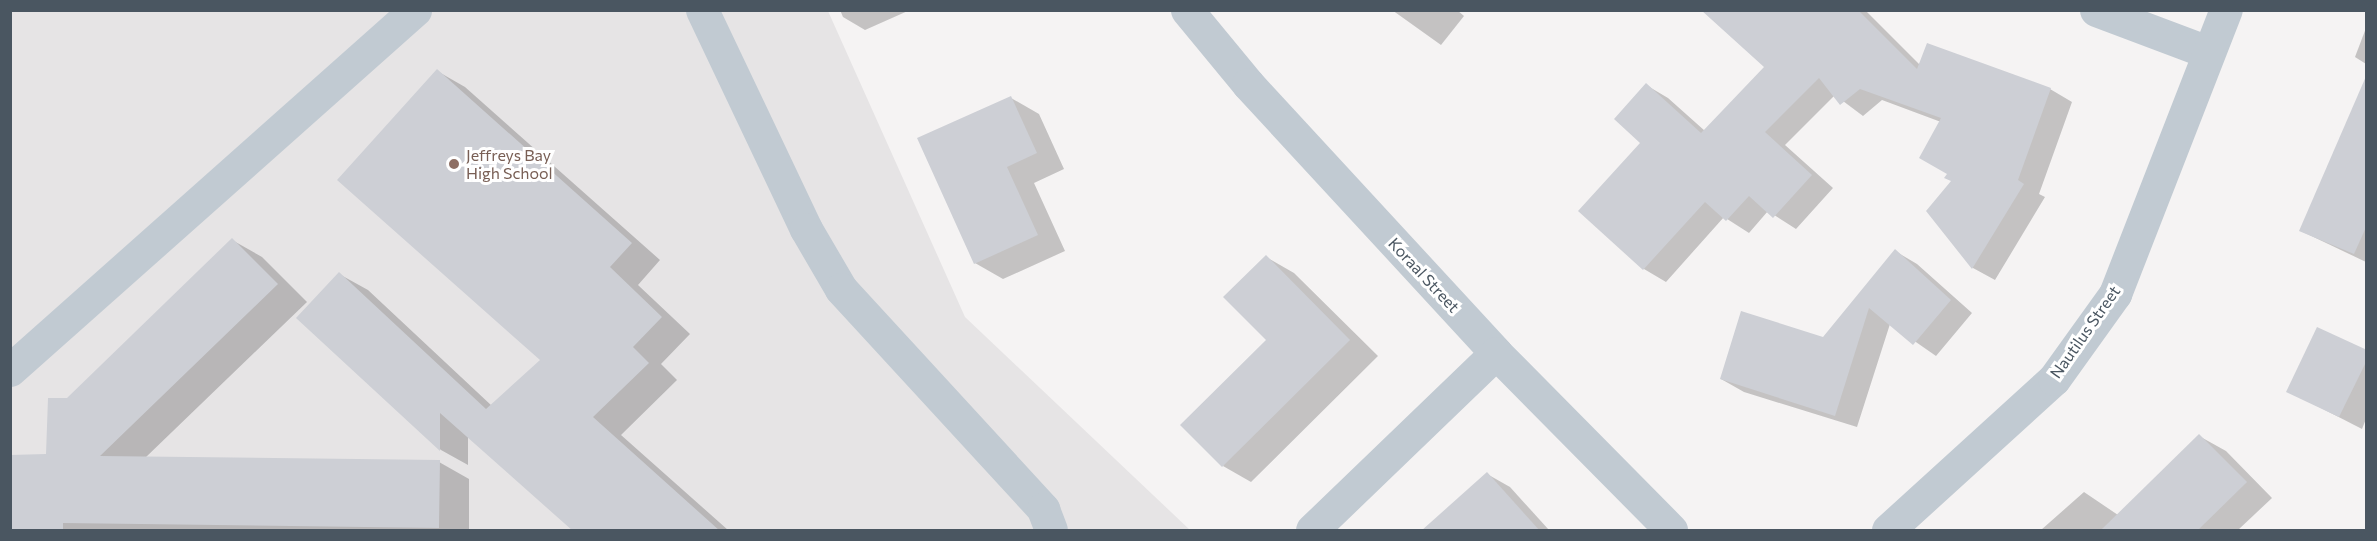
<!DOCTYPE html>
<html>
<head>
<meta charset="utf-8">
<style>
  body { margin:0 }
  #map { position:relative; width:2377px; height:541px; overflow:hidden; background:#f5f3f3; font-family:Commissioner,sans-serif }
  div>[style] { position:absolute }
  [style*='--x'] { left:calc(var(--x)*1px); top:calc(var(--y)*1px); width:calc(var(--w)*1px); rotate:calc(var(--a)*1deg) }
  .education>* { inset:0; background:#e6e4e5 }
  .shadow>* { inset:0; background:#0003 }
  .building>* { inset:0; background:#cdcfd5 }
  .minor>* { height:33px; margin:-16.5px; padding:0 16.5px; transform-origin:16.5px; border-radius:16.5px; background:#c1cad2 }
  .dots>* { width:16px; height:16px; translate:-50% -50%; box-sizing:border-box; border:3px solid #fff; border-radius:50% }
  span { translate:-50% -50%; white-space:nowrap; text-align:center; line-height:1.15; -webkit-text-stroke:6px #fff; paint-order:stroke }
  .education-label { font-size:16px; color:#785e54 }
  .left { translate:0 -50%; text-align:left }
  .street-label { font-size:16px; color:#4a5661 }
  .frame { position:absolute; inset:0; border:12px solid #4a5661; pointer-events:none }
</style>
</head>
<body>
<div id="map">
  <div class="education">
    <i style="clip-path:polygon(10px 11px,828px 11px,965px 317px,1190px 530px,11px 530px)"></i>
  </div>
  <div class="shadow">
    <i style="clip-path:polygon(840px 10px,910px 10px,865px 30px,843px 17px)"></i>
    <i style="clip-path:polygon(1392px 10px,1457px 10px,1464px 16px,1441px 45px)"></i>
    <i style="clip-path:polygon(1718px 10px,1865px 10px,1920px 65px,2050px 89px,2072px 102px,2039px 194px,2045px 197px,1995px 280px,1973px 268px,1928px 211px,1953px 181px,1941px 122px,1882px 100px,1863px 116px,1835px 95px,1785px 145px,1833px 188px,1796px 229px,1768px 211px,1749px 233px,1724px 217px,1666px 282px,1644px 269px,1580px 211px,1642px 143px,1646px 85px,1668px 98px,1705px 131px,1766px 67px)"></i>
    <i style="clip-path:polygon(2366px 28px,2366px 64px,2355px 57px)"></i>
    <i style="clip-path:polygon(437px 71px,465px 87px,660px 260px,638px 285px,690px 334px,661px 364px,677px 380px,621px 435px,728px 530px,575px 530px,468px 436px,468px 465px,441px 450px,298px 318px,339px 274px,368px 290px,492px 406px,542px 360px)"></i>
    <i style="clip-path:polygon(2366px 78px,2366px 262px,2301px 231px)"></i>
    <i style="clip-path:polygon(1011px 98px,1039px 114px,1064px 169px,1034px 183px,1065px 251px,1003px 279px,975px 263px)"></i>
    <i style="clip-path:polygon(232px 240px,262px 257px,307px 302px,145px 458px,439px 462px,469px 479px,469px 530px,10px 530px,48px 456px,68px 400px)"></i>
    <i style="clip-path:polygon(1895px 251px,1917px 264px,1972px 313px,1936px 356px,1890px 324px,1857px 427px,1744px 392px,1721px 379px,1823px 338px)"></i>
    <i style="clip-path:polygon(1266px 257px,1294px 273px,1378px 356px,1251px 482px,1223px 466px,1268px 340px)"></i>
    <i style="clip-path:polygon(2366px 352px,2366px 419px,2362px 429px,2288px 391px)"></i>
    <i style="clip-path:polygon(2199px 436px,2226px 451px,2272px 498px,2238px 530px,2041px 530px,2084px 492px,2118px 515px)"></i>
    <i style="clip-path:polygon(1487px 474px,1510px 487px,1549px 530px,1449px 530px)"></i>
  </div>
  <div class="building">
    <i style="clip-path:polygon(1701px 10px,1858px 10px,1917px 69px,1927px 43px,2051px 88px,2018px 180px,2024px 184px,1972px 269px,1926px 211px,1951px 181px,1944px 178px,1947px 174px,1919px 158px,1941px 118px,1860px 89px,1840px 105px,1819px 78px,1765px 132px,1812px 175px,1773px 218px,1749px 196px,1726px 221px,1705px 202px,1643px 270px,1578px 211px,1640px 143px,1614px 119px,1646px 83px,1701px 133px,1764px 67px)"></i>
    <i style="clip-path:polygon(437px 69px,632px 243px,610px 267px,662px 317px,633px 347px,649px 363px,593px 417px,720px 531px,573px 531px,440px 413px,440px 451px,296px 318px,339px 272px,486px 409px,540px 360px,337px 180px)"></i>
    <i style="clip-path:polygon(2367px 74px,2367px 225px,2354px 254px,2299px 231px)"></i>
    <i style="clip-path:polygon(1011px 96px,1037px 153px,1007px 167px,1038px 235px,974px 264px,917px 138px)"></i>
    <i style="clip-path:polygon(232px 238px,278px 284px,100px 456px,440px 460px,439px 528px,63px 523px,63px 531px,10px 531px,10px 455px,46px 454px,48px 398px,67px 398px)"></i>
    <i style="clip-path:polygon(1895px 249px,1951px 300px,1913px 345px,1869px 308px,1835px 416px,1720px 379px,1741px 311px,1823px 337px)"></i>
    <i style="clip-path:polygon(1266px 255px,1350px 340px,1222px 467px,1180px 425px,1266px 340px,1223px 297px)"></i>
    <i style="clip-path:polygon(2317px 327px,2367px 350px,2367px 360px,2339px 417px,2286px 392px)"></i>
    <i style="clip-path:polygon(2199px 434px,2247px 482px,2197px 531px,2100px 531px)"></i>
    <i style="clip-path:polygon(1487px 472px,1540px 531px,1421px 531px)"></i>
  </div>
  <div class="minor">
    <i style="--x:702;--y:10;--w:242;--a:64.6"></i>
    <i style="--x:806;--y:229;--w:69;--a:59.7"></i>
    <i style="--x:841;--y:289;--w:299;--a:47.4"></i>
    <i style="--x:1043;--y:509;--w:22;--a:69"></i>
    <i style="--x:1187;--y:10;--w:96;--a:50.5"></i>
    <i style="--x:1248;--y:84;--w:366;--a:47.3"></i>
    <i style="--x:1496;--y:353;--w:249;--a:45.3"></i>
    <i style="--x:2096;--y:10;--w:120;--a:20.6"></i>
    <i style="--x:10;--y:370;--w:542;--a:-41.63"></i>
    <i style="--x:1312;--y:530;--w:255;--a:-43.9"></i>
    <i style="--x:1888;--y:530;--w:224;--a:-42.3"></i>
    <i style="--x:2054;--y:379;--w:105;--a:-54.3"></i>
    <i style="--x:2115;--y:294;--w:305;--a:-68.7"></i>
  </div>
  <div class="dots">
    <i style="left:454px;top:164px;background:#8d6e63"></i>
  </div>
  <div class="education-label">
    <span class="left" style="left:466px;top:164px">Jeffreys Bay<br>High School</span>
  </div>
  <div class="street-label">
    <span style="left:1424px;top:275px;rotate:47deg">Koraal Street</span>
    <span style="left:2085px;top:332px;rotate:-55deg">Nautilus Street</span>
  </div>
  <div class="frame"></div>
</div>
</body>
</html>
